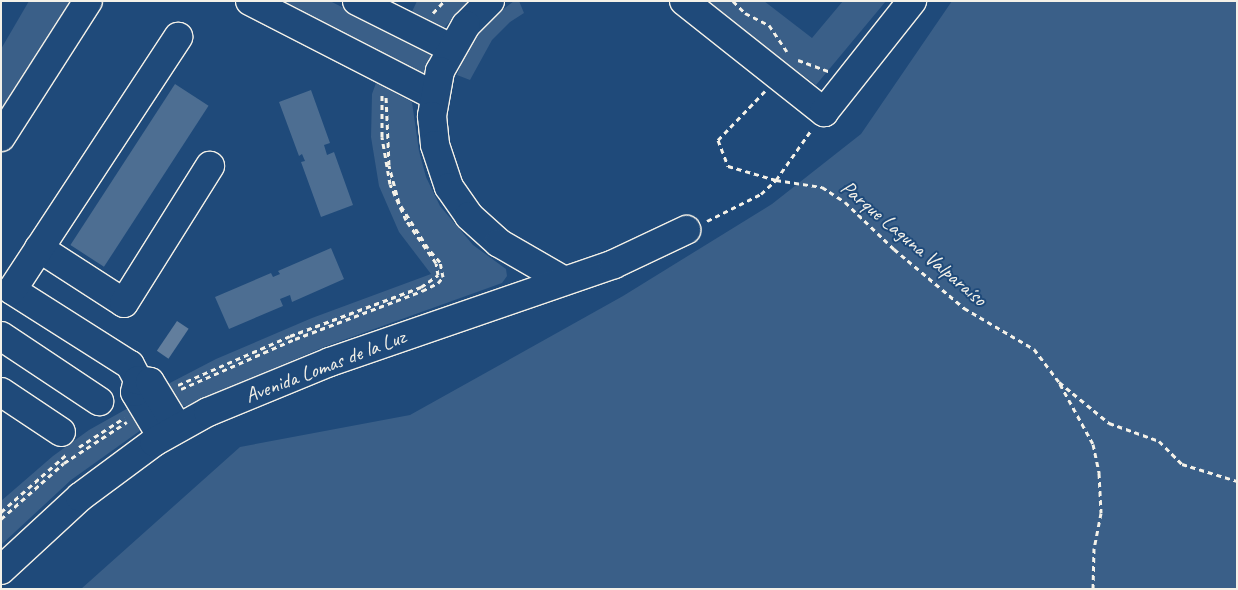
<!DOCTYPE html>
<html>
<head>
<meta charset="utf-8">
<style>
  body { margin:0 }
  #map { position:relative; width:1238px; height:590px; overflow:hidden; background:#1f4a7a; font-family:Caveat,sans-serif }
  div>[style] { position:absolute }
  [style*='--x'] { left:calc(var(--x)*1px); top:calc(var(--y)*1px); width:calc(var(--w)*1px); rotate:calc(var(--a)*1deg) }
  .green>* { inset:0; background:#3a5f88 }
  .water>* { inset:0; background:#627e9d; transform-origin:0 0 }
  .building>* { inset:0; background:#4d6e92; transform-origin:0 0 }
  .path>* { height:3px; margin-top:-1.5px; transform-origin:0; background:repeating-linear-gradient(90deg,#f4f1e8 0 5px,transparent 0 9px) }
  .roads { filter:drop-shadow(1px 0 #f4f1e8) drop-shadow(-1px 0 #f4f1e8) drop-shadow(0 1px #f4f1e8) drop-shadow(0 -1px #f4f1e8) }
  .minor>* { height:28px; margin:-14px; padding:0 14px; transform-origin:14px; border-radius:14px; background:#1f4a7a }
  span { translate:-50% -50%; white-space:nowrap; text-align:center; line-height:1.15; -webkit-text-stroke:4px #1f4a7a; paint-order:stroke }
  .street-label { font-size:21px; color:#f4f1e8 }
  .frame { position:absolute; inset:0; border:2px solid #f4f1e8; pointer-events:none }
</style>
</head>
<body>
<div id="map">
  <div class="green">
    <i style="clip-path:polygon(29px 1px,71px 1px,1px 109px,1px 49px)"></i>
    <i style="clip-path:polygon(276px 1px,330px 1px,435px 54px,425px 77px)"></i>
    <i style="clip-path:polygon(417px 1px,468px 1px,445px 27px,439px 30px,410px 16px)"></i>
    <i style="clip-path:polygon(514px 1px,519px 1px,524px 13px,510px 22px,492px 40px,470px 80px,457px 75px,467px 49px,484px 24px)"></i>
    <i style="clip-path:polygon(703px 1px,764px 1px,812px 38px,843px 1px,886px 1px,816px 85px)"></i>
    <i style="clip-path:polygon(952px 1px,1237px 1px,1237px 589px,81px 589px,240px 447px,410px 415px,623px 296px,772px 204px,861px 134px)"></i>
    <i style="clip-path:polygon(376px 83px,412px 102px,419px 151px,426px 177px,440px 206px,473px 245px,506px 269px,507px 276px,502px 283px,324px 347px,186px 406px,179px 406px,166px 385px,216px 359px,312px 318px,431px 274px,399px 232px,379px 186px,371px 137px,372px 94px)"></i>
    <i style="clip-path:polygon(130px 407px,142px 426px,141px 430px,71px 480px,1px 545px,1px 501px,53px 456px,89px 430px)"></i>
  </div>
  <div class="water">
    <i style="left:177px;top:321px;width:14px;height:36px;rotate:34deg"></i>
  </div>
  <div class="building">
    <i style="left:175px;top:84px;width:40px;height:192px;rotate:33deg"></i>
    <i style="clip-path:polygon(311px 90px,330px 143px,324px 145px,327px 155px,334px 152px,353px 205px,321px 217px,301px 162px,305px 161px,302px 154px,299px 156px,279px 102px)"></i>
    <i style="clip-path:polygon(331px 248px,344px 279px,292px 302px,290px 295px,280px 299px,283px 306px,229px 329px,215px 297px,271px 273px,273px 277px,280px 274px,278px 271px)"></i>
  </div>
  <div class="path">
    <i style="--x:733;--y:1;--w:17;--a:45"></i>
    <i style="--x:745;--y:13;--w:27;--a:27"></i>
    <i style="--x:769;--y:25;--w:32;--a:56"></i>
    <i style="--x:433;--y:13;--w:16;--a:-47"></i>
    <i style="--x:798;--y:60;--w:33;--a:20"></i>
    <i style="--x:765;--y:91;--w:68;--a:133.8"></i>
    <i style="--x:718;--y:140;--w:28;--a:69"></i>
    <i style="--x:728;--y:166;--w:50;--a:16.3"></i>
    <i style="--x:776;--y:180;--w:47;--a:8.7"></i>
    <i style="--x:822;--y:187;--w:27;--a:33"></i>
    <i style="--x:845;--y:202;--w:68;--a:43.8"></i>
    <i style="--x:894;--y:249;--w:92;--a:40.1"></i>
    <i style="--x:964;--y:308;--w:81;--a:30.4"></i>
    <i style="--x:1034;--y:349;--w:41;--a:52.9"></i>
    <i style="--x:1059;--y:382;--w:65;--a:39.4"></i>
    <i style="--x:1109;--y:423;--w:53;--a:19.8"></i>
    <i style="--x:1159;--y:441;--w:33;--a:45"></i>
    <i style="--x:1182;--y:464;--w:58;--a:17.2"></i>
    <i style="--x:707;--y:221;--w:60;--a:-26.6"></i>
    <i style="--x:761;--y:194;--w:21;--a:-43"></i>
    <i style="--x:776;--y:180;--w:62;--a:-54.8"></i>
    <i style="--x:1060;--y:384;--w:68;--a:61.2"></i>
    <i style="--x:1093;--y:444;--w:30;--a:78"></i>
    <i style="--x:1099;--y:473;--w:40;--a:87.1"></i>
    <i style="--x:1101;--y:513;--w:36;--a:101"></i>
    <i style="--x:1094;--y:548;--w:41;--a:91.4"></i>
    <i style="--x:178;--y:385;--w:122;--a:-23.6"></i>
    <i style="--x:290;--y:336;--w:140;--a:-20.5"></i>
    <i style="--x:421;--y:287;--w:21;--a:-35"></i>
    <i style="--x:438;--y:275;--w:12;--a:-99"></i>
    <i style="--x:436;--y:263;--w:52;--a:-124.9"></i>
    <i style="--x:406;--y:220;--w:39;--a:-114"></i>
    <i style="--x:390;--y:184;--w:48;--a:-99.7"></i>
    <i style="--x:382;--y:137;--w:43;--a:-90"></i>
    <i style="--x:181;--y:389;--w:124;--a:-23.7"></i>
    <i style="--x:295;--y:339;--w:136;--a:-20.7"></i>
    <i style="--x:422;--y:291;--w:18;--a:-27"></i>
    <i style="--x:438;--y:283;--w:8;--a:-50"></i>
    <i style="--x:443;--y:277;--w:15;--a:-101"></i>
    <i style="--x:440;--y:262;--w:18;--a:-131"></i>
    <i style="--x:428;--y:248;--w:54;--a:-122.8"></i>
    <i style="--x:399;--y:203;--w:39;--a:-105"></i>
    <i style="--x:389;--y:165;--w:69;--a:-92.5"></i>
    <i style="--x:79;--y:447;--w:54;--a:-32.8"></i>
    <i style="--x:1;--y:512;--w:88;--a:-41.3"></i>
    <i style="--x:1;--y:519;--w:84;--a:-41.6"></i>
    <i style="--x:64;--y:463;--w:75;--a:-33.1"></i>
  </div>
  <div class="roads">
    <div class="minor">
      <i style="--x:250;--y:1;--w:206;--a:27.2"></i>
      <i style="--x:357;--y:1;--w:105;--a:26.6"></i>
      <i style="--x:490;--y:1;--w:34;--a:135"></i>
      <i style="--x:466;--y:25;--w:53;--a:119.5"></i>
      <i style="--x:440;--y:71;--w:46;--a:100.1"></i>
      <i style="--x:432;--y:116;--w:29;--a:84"></i>
      <i style="--x:435;--y:145;--w:44;--a:71.6"></i>
      <i style="--x:449;--y:187;--w:35;--a:55"></i>
      <i style="--x:469;--y:216;--w:40;--a:42"></i>
      <i style="--x:499;--y:243;--w:74;--a:30"></i>
      <i style="--x:684;--y:1;--w:179;--a:38.4"></i>
      <i style="--x:824;--y:112;--w:142;--a:-51.6"></i>
      <i style="--x:1;--y:137;--w:161;--a:-57.4"></i>
      <i style="--x:39;--y:248;--w:101;--a:32.9"></i>
      <i style="--x:124;--y:303;--w:162;--a:-57.9"></i>
      <i style="--x:1;--y:336;--w:118;--a:33.6"></i>
      <i style="--x:138;--y:380;--w:17;--a:-118"></i>
      <i style="--x:130;--y:365;--w:140;--a:-147.6"></i>
      <i style="--x:12;--y:290;--w:303;--a:-56.7"></i>
      <i style="--x:1;--y:392;--w:72;--a:33.7"></i>
      <i style="--x:162;--y:437;--w:52;--a:-121"></i>
      <i style="--x:135;--y:392;--w:12;--a:-76"></i>
      <i style="--x:138;--y:380;--w:12;--a:9"></i>
      <i style="--x:150;--y:382;--w:54;--a:58.7"></i>
      <i style="--x:1;--y:570;--w:108;--a:-42.7"></i>
      <i style="--x:80;--y:497;--w:92;--a:-36.6"></i>
      <i style="--x:154;--y:442;--w:62;--a:-29.1"></i>
      <i style="--x:208;--y:412;--w:132;--a:-22.3"></i>
      <i style="--x:330;--y:362;--w:300;--a:-19"></i>
      <i style="--x:614;--y:264;--w:80;--a:-25.3"></i>
    </div>
  </div>
  <div class="street-label">
    <span style="left:914px;top:243px;rotate:40deg">Parque Laguna Valparaíso</span>
    <span style="left:325px;top:366px;rotate:-21deg">Avenida Lomas de la Luz</span>
  </div>
  <div class="frame"></div>
</div>
</body>
</html>
